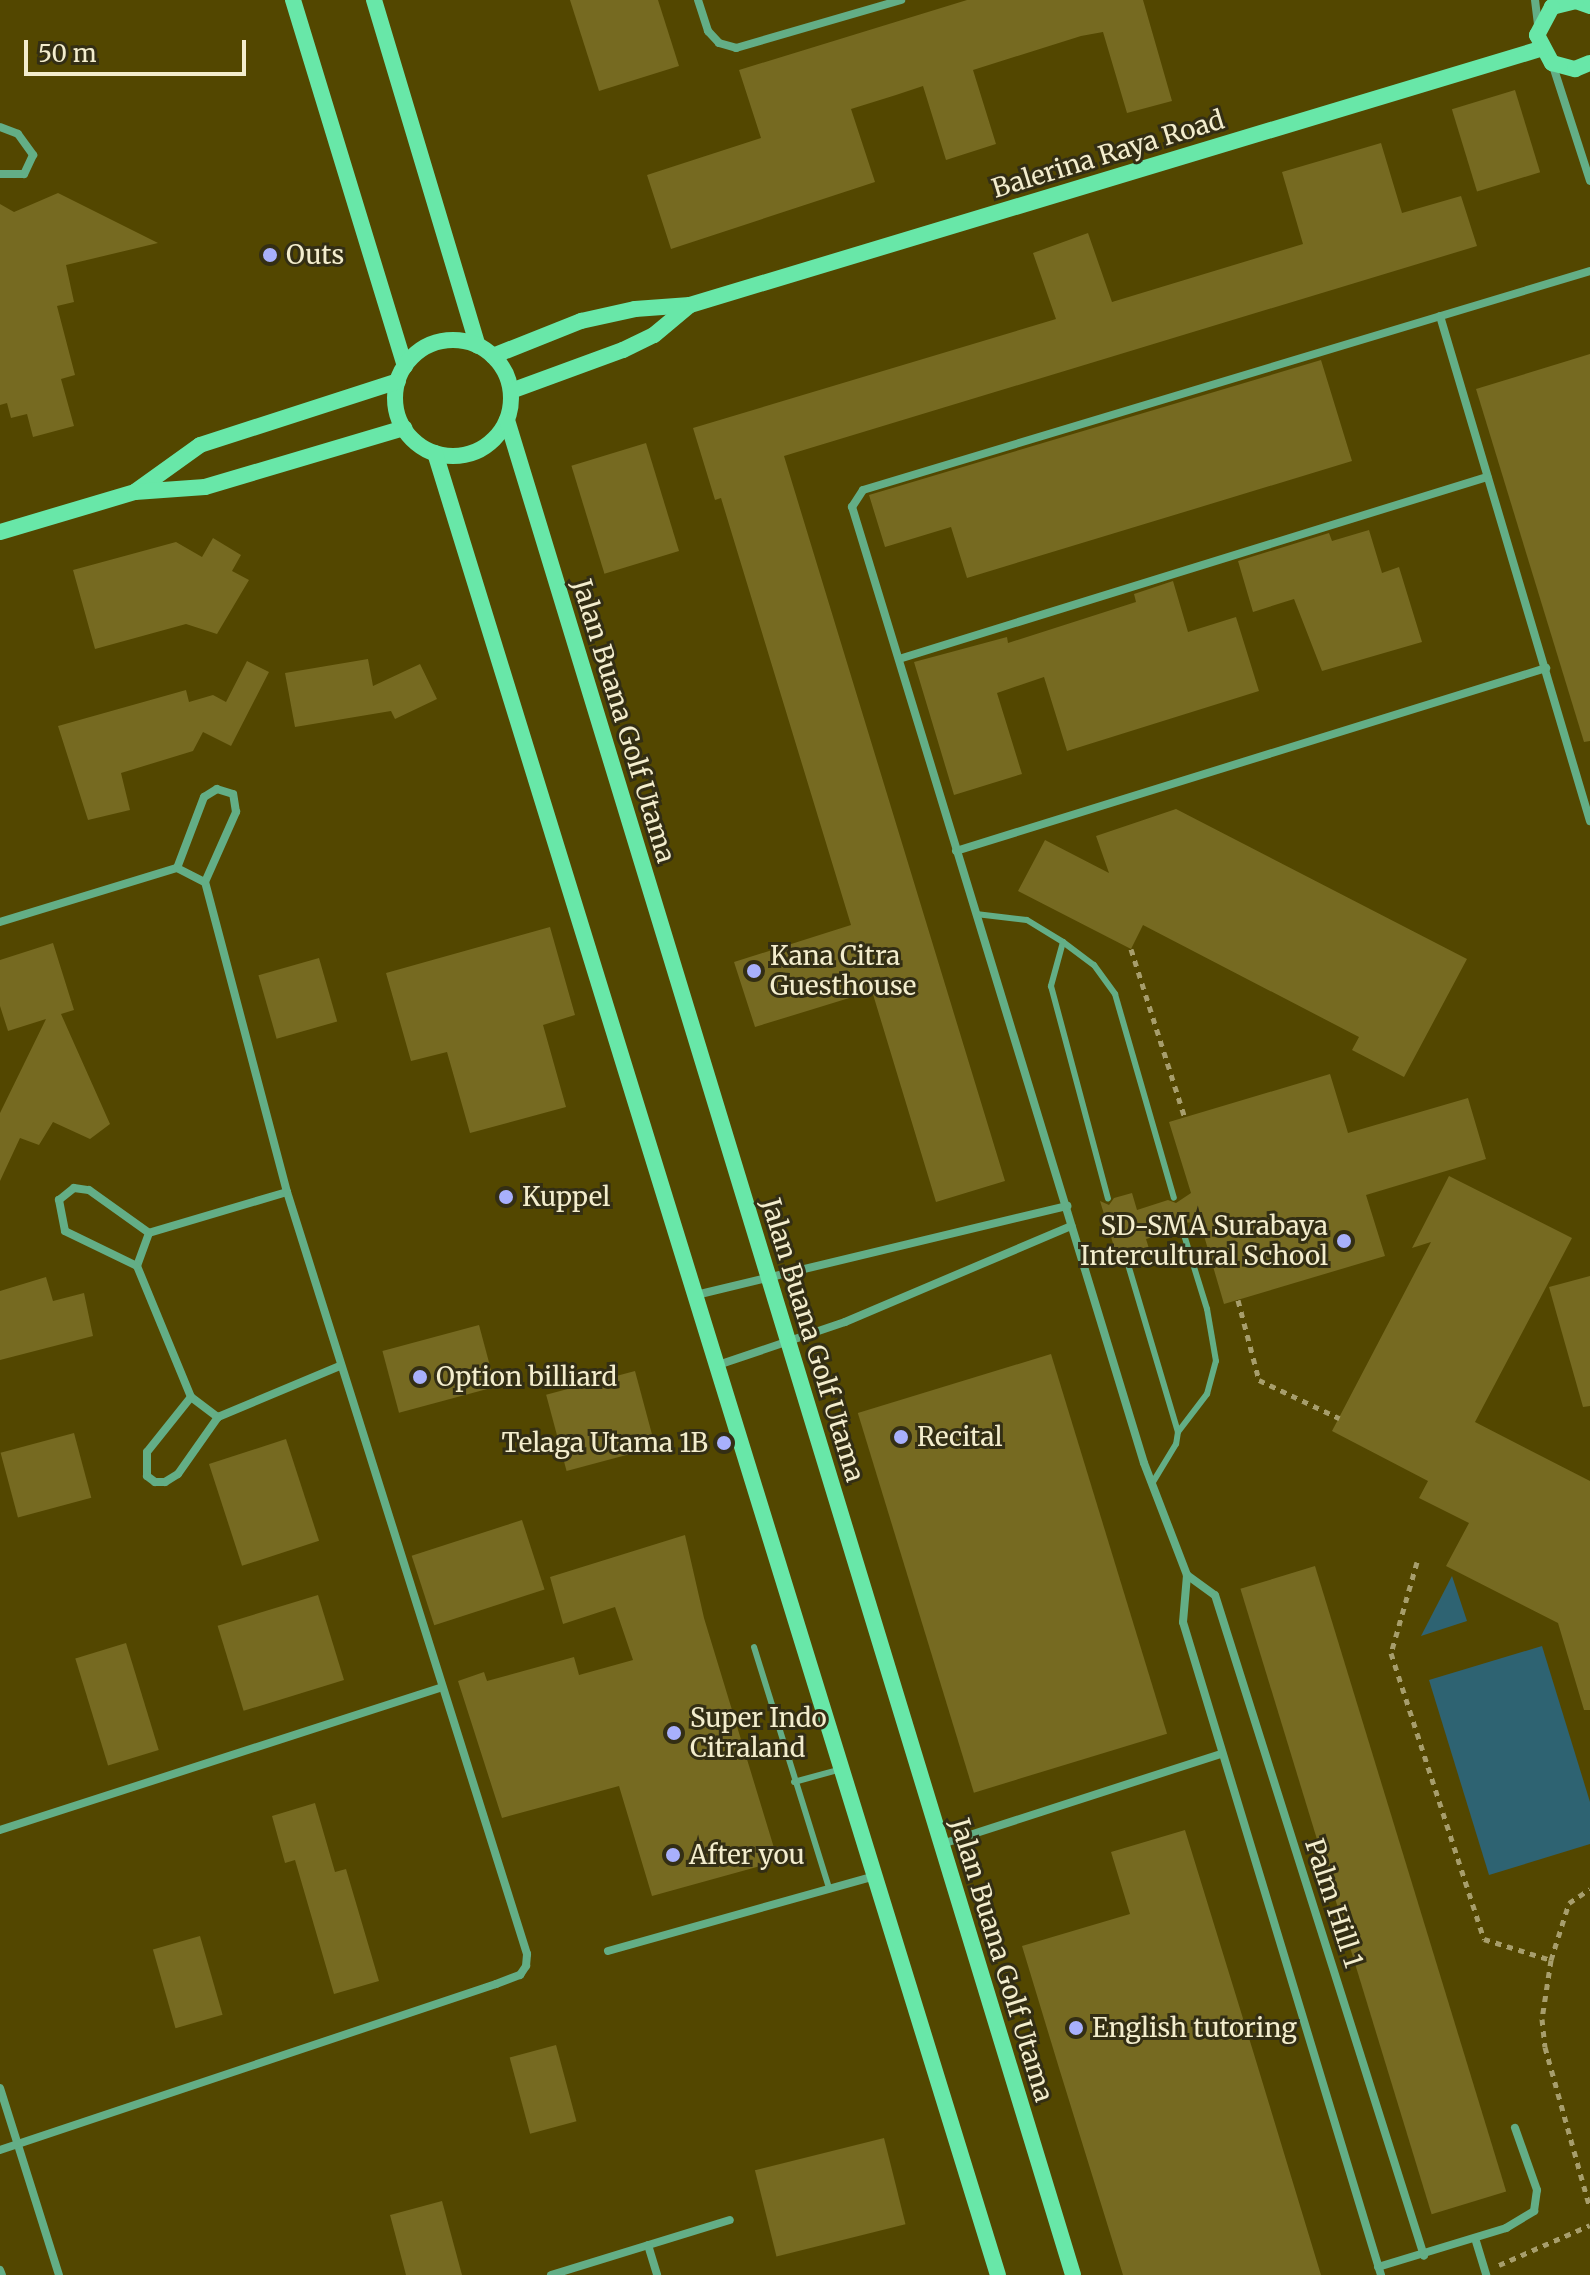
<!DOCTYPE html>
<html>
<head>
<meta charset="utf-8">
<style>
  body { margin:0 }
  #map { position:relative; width:1590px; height:2275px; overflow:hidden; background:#534700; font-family:Merriweather,serif }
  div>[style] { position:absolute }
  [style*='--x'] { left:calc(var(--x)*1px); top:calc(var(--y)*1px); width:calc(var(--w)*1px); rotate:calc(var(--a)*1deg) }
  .water>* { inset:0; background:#2e6372 }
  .building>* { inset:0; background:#766a21; transform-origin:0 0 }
  .path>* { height:5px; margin-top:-2.5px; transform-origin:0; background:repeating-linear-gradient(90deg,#a79e6c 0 6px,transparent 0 12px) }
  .lane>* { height:6px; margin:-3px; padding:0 3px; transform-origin:3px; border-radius:3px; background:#63ae86 }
  .street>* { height:8px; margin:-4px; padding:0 4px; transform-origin:4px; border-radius:4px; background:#63ae86 }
  .secondary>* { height:16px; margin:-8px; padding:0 8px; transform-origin:8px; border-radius:8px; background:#68e7a8 }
  .secondary>.ring { margin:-8px; padding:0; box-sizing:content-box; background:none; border:16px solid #68e7a8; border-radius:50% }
  .dots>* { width:22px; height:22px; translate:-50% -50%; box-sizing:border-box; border:4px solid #332e14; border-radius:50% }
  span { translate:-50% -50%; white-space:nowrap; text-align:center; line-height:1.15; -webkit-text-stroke:6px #332e14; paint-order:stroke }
  .street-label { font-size:26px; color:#f3edcd }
  .poi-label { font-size:26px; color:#f3edcd }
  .left { translate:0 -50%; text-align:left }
  .right { translate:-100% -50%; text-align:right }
  .scale { position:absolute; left:24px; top:40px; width:222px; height:36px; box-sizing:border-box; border:4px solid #f3edcd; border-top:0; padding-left:10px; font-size:24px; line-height:28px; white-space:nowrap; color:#f3edcd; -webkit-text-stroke:6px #332e14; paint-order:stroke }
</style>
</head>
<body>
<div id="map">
  <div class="water">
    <i style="clip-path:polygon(1452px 1576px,1467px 1621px,1421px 1636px)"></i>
    <i style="clip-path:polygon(1542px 1646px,1590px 1802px,1590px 1844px,1489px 1875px,1429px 1680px)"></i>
  </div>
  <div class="building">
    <i style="clip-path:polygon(570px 0,658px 0,679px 66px,599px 91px)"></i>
    <i style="clip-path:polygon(967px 0,1143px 0,1172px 101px,1127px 113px,1103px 32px,1081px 36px,973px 70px,996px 144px,946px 160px,923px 86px,896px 95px,851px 109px,875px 182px,671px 249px,647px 175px,761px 138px,739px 70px)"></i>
    <i style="left:1515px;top:90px;width:86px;height:66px;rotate:73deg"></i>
    <i style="clip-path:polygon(1381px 143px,1402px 213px,1461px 196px,1477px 246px,784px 456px,1005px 1181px,936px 1202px,872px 991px,755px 1027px,734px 962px,851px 925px,721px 498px,715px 500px,693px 428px,1056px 319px,1033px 253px,1088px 233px,1112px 302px,1303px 244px,1282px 172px)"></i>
    <i style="clip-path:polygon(58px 193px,158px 243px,66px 265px,74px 302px,57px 306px,75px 375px,61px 379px,74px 426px,33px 437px,27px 414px,11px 418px,7px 403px,0 405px,0 204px,14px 212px)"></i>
    <i style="clip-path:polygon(1590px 354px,1590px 741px,1584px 742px,1476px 389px)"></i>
    <i style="clip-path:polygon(1321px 360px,1352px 461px,967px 578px,951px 527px,885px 547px,869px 495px)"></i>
    <i style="left:646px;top:443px;width:113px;height:78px;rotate:73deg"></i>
    <i style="clip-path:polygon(1369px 530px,1382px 573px,1399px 567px,1422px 642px,1322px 671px,1294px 599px,1253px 612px,1238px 561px,1329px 533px,1332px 541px)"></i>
    <i style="clip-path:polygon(213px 538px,241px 555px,232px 571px,249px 580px,217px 634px,186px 624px,95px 649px,73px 570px,176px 542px,202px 557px)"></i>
    <i style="clip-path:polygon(1173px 581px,1188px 632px,1236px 617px,1259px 691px,1067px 751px,1044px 677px,997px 693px,1022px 774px,954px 795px,914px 662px,1007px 637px,1008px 643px,1136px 602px,1134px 594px)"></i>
    <i style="clip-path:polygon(368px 659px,373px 686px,420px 664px,437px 699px,395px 719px,391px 711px,295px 727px,285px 673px)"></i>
    <i style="clip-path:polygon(247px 661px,269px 672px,231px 746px,203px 732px,193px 751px,121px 773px,130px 810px,88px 820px,58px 726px,186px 690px,189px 702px,213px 695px,226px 702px)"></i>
    <i style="clip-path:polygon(1176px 809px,1467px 959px,1404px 1077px,1352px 1050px,1359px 1037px,1143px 925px,1131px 949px,1018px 891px,1045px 840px,1109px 873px,1096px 836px)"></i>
    <i style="clip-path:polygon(550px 927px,575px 1015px,543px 1025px,566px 1107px,470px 1133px,447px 1052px,411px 1061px,386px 973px)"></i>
    <i style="clip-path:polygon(53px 943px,74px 1010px,61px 1014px,110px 1124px,90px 1139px,53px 1122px,39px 1145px,20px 1138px,0 1181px,0 1113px,46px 1019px,8px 1031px,0 1006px,0 960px)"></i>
    <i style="left:319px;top:958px;width:66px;height:63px;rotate:74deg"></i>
    <i style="clip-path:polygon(1330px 1074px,1348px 1133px,1468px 1098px,1486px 1159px,1366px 1195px,1385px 1256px,1224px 1304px,1200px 1222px,1180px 1223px,1176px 1230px,1146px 1239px,1151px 1255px,1133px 1260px,1126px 1255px,1119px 1263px,1100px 1201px,1109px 1205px,1114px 1198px,1132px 1193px,1137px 1210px,1168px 1200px,1176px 1203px,1191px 1193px,1169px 1122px)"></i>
    <i style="clip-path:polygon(1449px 1176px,1572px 1238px,1475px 1422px,1590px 1481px,1590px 1710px,1584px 1710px,1558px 1623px,1446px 1566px,1469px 1523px,1419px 1498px,1428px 1481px,1332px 1431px,1431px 1242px,1412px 1248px)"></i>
    <i style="clip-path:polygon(1590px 1276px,1590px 1406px,1583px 1407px,1549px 1287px)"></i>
    <i style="clip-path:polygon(46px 1277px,53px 1301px,84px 1293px,93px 1336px,0 1360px,0 1291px)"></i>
    <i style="left:479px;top:1325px;width:64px;height:100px;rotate:75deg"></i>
    <i style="left:1051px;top:1354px;width:397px;height:202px;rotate:73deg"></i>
    <i style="left:635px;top:1371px;width:79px;height:92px;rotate:75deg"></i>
    <i style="left:74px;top:1433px;width:67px;height:76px;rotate:75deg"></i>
    <i style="left:286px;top:1439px;width:107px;height:81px;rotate:72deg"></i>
    <i style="left:522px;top:1520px;width:73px;height:116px;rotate:72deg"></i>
    <i style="clip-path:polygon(685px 1535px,704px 1618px,778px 1861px,652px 1896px,619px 1786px,502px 1818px,458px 1681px,484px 1672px,487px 1681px,574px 1657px,579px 1675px,633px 1660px,615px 1607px,563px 1624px,550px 1577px)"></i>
    <i style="left:1315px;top:1566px;width:654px;height:78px;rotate:73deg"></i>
    <i style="left:318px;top:1595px;width:89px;height:105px;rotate:73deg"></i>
    <i style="left:126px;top:1643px;width:112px;height:53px;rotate:73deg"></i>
    <i style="clip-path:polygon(315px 1803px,335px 1872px,346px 1869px,379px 1981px,334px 1994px,295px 1860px,285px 1863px,272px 1816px)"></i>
    <i style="clip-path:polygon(1185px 1830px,1253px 2051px,1321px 2275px,1123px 2275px,1059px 2068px,1022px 1946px,1130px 1914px,1111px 1852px)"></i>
    <i style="left:200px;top:1936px;width:82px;height:49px;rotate:74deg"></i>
    <i style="left:556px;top:2045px;width:79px;height:48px;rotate:75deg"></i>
    <i style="left:884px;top:2138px;width:89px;height:133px;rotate:76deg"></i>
    <i style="clip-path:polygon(442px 2201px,462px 2275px,406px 2275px,390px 2215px)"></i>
  </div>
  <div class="path">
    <i style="--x:1131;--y:949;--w:177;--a:72.3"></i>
    <i style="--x:1238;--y:1300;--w:83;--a:75.3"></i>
    <i style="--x:1259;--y:1380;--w:89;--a:25.4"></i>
    <i style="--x:1417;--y:1562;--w:95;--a:105.9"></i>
    <i style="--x:1391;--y:1653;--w:301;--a:72"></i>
    <i style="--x:1484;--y:1939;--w:70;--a:17.4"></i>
    <i style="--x:1551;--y:1960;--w:60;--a:98.7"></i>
    <i style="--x:1542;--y:2019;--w:28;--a:84"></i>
    <i style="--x:1545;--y:2047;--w:167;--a:74.4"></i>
    <i style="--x:1551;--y:1960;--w:60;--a:-72.5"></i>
    <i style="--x:1569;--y:1903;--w:25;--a:-34"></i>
    <i style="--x:1499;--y:2265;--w:99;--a:-23.7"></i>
  </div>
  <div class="lane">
    <i style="--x:976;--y:914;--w:51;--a:6.7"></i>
    <i style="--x:1027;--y:920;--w:42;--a:31.4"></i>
    <i style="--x:1063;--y:942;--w:46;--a:105.3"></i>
    <i style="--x:1051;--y:986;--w:220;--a:75"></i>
    <i style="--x:1063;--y:942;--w:39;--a:37"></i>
    <i style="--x:1094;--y:965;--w:36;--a:54"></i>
    <i style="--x:1115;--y:994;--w:212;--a:73.9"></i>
    <i style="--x:1127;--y:1261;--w:178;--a:73.4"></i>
    <i style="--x:1178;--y:1432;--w:12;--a:99"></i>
    <i style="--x:1176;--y:1444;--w:44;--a:121.2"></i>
    <i style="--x:1178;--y:1432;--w:48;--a:-52.7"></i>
    <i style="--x:1207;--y:1394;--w:34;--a:-75"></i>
    <i style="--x:1216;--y:1361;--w:53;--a:-99.8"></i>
    <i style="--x:1207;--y:1309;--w:85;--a:-107.2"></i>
    <i style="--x:754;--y:1647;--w:252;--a:72.7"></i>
    <i style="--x:794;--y:1782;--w:46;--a:-15.3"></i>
  </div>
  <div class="street">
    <i style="--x:698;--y:0;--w:33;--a:72"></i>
    <i style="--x:708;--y:31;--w:16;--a:47"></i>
    <i style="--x:719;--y:43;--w:18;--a:16"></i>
    <i style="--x:736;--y:48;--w:172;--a:-16.2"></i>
    <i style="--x:1535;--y:0;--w:26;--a:83"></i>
    <i style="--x:1552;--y:63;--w:124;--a:72.1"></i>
    <i style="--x:0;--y:127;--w:19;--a:21"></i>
    <i style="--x:18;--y:134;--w:26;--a:54"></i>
    <i style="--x:33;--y:155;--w:21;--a:115"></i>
    <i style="--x:24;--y:174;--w:24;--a:180"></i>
    <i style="--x:1440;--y:316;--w:527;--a:73.46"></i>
    <i style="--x:899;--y:659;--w:616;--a:-17.2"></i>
    <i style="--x:956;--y:851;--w:618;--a:-17.23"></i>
    <i style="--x:0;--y:922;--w:185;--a:-17"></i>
    <i style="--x:177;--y:868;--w:31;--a:27"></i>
    <i style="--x:287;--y:1192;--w:144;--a:163.5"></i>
    <i style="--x:149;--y:1233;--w:35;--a:110"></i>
    <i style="--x:137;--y:1266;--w:142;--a:67.6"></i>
    <i style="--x:191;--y:1397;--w:34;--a:37"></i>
    <i style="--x:218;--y:1417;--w:132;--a:-22.7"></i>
    <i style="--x:137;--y:1266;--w:80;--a:-154.1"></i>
    <i style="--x:65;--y:1231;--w:32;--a:-101"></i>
    <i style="--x:59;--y:1200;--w:19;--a:-39"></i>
    <i style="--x:74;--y:1188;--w:15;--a:8"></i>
    <i style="--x:89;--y:1190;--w:74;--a:35.6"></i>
    <i style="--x:696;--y:1295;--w:382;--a:-13.5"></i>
    <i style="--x:718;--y:1365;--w:134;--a:-18.7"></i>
    <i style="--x:845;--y:1322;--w:246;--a:-23"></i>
    <i style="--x:191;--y:1397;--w:70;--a:128.7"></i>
    <i style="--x:147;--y:1452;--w:24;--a:90"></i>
    <i style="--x:147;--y:1476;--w:10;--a:37"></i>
    <i style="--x:155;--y:1482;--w:10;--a:0"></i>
    <i style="--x:165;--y:1482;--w:15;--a:-32"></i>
    <i style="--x:178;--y:1474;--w:70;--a:-54.9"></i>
    <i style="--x:1187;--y:1575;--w:34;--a:36"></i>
    <i style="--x:1215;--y:1595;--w:693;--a:72.45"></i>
    <i style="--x:0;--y:1830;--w:462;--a:-17.9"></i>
    <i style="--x:942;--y:1844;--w:293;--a:-17.9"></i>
    <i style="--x:608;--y:1951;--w:277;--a:-15.7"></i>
    <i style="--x:0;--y:2088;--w:196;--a:72.5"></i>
    <i style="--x:0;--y:2150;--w:523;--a:-18.5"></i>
    <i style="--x:496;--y:1984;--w:26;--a:-21"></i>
    <i style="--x:520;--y:1975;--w:11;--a:-56"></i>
    <i style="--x:526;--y:1966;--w:12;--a:-85"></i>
    <i style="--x:527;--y:1954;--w:799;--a:-107.48"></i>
    <i style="--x:287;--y:1192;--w:321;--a:-104.8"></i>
    <i style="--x:205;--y:882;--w:77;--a:-66.1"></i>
    <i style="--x:236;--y:812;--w:18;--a:-99"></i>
    <i style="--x:233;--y:794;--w:17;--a:-163"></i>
    <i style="--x:217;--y:789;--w:15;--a:148"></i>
    <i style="--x:204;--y:797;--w:76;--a:110.8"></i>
    <i style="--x:1475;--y:2238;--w:39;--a:73"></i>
    <i style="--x:648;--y:2245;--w:31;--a:73"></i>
    <i style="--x:1378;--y:2267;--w:134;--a:-16.9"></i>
    <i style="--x:1506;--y:2228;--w:33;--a:-31"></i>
    <i style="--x:1534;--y:2211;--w:21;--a:-82"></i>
    <i style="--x:1537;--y:2190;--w:66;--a:-109.5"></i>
    <i style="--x:0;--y:2270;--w:5;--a:68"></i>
    <i style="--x:551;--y:2275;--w:187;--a:-17.1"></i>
    <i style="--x:1381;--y:2275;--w:682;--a:-106.87"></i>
    <i style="--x:1183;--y:1622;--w:47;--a:-85.1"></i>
    <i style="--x:1187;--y:1575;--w:120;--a:-111"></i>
    <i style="--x:1144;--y:1463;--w:1000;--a:-106.98"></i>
    <i style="--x:852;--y:507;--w:20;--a:-57"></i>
    <i style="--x:863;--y:490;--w:759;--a:-16.76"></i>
  </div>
  <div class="secondary">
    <i style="--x:293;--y:0;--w:383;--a:73"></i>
    <i style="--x:374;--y:0;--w:361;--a:73.3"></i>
    <i style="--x:1590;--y:6;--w:15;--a:-160"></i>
    <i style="--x:1576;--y:1;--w:25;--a:166"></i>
    <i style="--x:1552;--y:7;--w:32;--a:118"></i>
    <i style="--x:1537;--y:35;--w:32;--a:62"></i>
    <i style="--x:1552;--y:63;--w:24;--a:15"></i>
    <i style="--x:1575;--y:69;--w:16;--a:-22"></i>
    <i class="ring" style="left:395px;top:340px;width:100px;height:100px"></i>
    <i style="--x:493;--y:356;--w:95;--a:-21.7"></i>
    <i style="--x:581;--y:321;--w:55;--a:-12.5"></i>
    <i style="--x:635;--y:309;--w:55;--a:-4.2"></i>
    <i style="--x:690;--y:305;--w:888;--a:-16.76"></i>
    <i style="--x:511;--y:391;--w:119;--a:-20.1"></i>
    <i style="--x:623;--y:350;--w:34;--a:-26"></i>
    <i style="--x:654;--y:335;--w:47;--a:-39.8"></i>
    <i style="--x:507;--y:420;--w:1939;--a:73.03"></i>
    <i style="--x:435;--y:453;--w:1907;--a:72.83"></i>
    <i style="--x:136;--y:491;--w:79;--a:-35.7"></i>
    <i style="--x:200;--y:445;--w:208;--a:-17.9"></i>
    <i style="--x:0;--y:532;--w:141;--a:-16.5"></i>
    <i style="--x:135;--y:492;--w:70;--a:-4.1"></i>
    <i style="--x:205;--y:487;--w:208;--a:-16.5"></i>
  </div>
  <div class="dots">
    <i style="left:270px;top:255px;background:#a8b0fc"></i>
    <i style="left:754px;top:971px;background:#a8b0fc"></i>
    <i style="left:506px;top:1197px;background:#a8b0fc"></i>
    <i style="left:1344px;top:1241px;background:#a8b0fc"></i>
    <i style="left:420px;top:1377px;background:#a8b0fc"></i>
    <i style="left:901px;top:1437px;background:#a8b0fc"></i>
    <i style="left:724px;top:1443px;background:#a8b0fc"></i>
    <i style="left:674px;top:1733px;background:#a8b0fc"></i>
    <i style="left:673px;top:1855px;background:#a8b0fc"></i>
    <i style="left:1076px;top:2028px;background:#a8b0fc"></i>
  </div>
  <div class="street-label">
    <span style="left:1108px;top:154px;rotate:-17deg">Balerina Raya Road</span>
    <span style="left:624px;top:721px;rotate:73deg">Jalan Buana Golf Utama</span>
    <span style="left:813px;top:1340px;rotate:73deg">Jalan Buana Golf Utama</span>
    <span style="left:1334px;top:1903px;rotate:72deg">Palm Hill 1</span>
    <span style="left:1002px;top:1960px;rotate:73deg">Jalan Buana Golf Utama</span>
  </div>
  <div class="poi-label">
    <span class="left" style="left:286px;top:255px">Outs</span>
    <span class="left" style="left:770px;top:971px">Kana Citra<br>Guesthouse</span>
    <span class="left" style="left:522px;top:1197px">Kuppel</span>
    <span class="right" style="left:1328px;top:1241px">SD-SMA Surabaya<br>Intercultural School</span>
    <span class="left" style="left:436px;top:1377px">Option billiard</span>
    <span class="left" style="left:917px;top:1437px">Recital</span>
    <span class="right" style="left:708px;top:1443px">Telaga Utama 1B</span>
    <span class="left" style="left:690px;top:1733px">Super Indo<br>Citraland</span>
    <span class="left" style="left:689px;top:1855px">After you</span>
    <span class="left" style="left:1092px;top:2028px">English tutoring</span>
  </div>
  <div class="scale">50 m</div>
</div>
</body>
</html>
